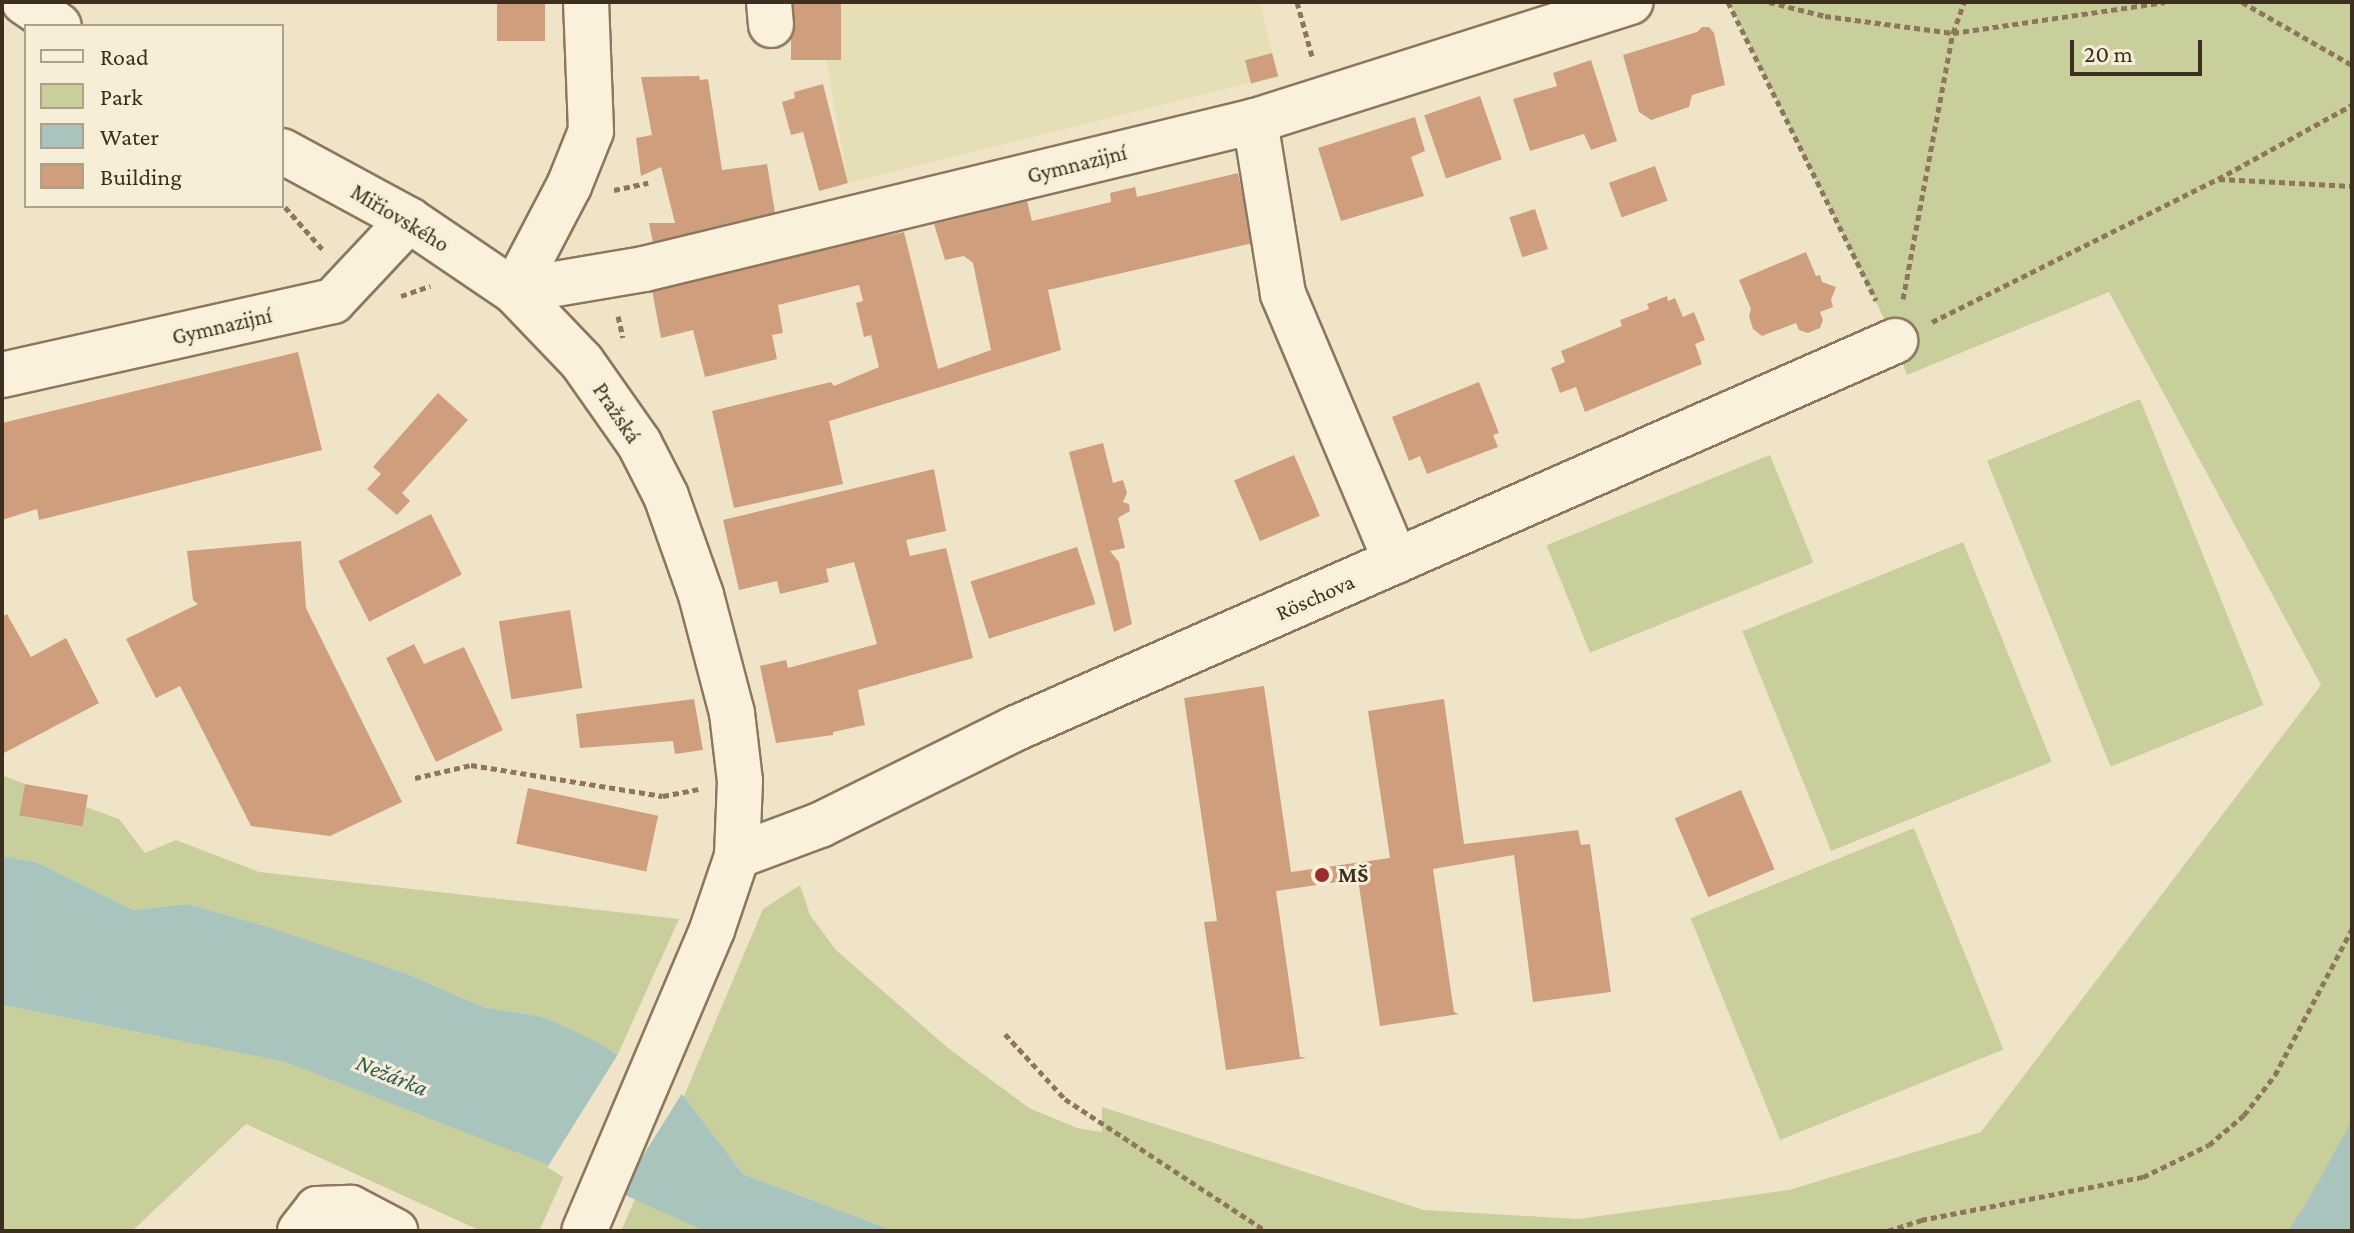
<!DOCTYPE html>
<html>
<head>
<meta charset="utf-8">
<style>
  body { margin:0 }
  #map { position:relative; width:2354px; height:1233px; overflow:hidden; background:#f0e4c8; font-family:"Crimson Pro",serif }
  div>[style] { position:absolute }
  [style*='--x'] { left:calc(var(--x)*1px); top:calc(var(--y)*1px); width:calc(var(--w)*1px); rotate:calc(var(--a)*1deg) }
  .farmland>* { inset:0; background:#e6deb5 }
  .green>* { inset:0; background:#c9cf9b; transform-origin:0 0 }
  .water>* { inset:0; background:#a9c4bc }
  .pier>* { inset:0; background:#f0e4c8; transform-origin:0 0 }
  .building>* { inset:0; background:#cf9f7d; transform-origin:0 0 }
  .path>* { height:5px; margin-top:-2.5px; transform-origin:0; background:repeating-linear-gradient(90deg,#8d765c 0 6px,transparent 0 10px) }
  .roads { filter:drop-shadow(2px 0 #8d765c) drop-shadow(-2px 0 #8d765c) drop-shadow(0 2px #8d765c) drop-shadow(0 -2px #8d765c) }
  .minor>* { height:44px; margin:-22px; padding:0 22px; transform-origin:22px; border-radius:22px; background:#faf1dc }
  .dots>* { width:22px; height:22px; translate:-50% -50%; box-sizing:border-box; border:4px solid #f7eed8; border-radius:50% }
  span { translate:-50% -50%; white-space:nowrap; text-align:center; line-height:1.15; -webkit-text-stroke:6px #f7eed8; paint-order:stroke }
  .street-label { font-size:22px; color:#3d2e20 }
  .poi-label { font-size:22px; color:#3d2e20; font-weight:700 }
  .left { translate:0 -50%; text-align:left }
  .water-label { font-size:24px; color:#2f5d5a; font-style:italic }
  .frame { position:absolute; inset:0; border:4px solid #3d2e20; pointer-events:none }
  .legend { position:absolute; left:24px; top:24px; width:260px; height:184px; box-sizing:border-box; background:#f7eed8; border:2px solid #ada18e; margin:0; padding:10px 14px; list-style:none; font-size:24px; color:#3d2e20 }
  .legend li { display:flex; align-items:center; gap:16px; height:40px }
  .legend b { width:40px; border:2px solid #ada18e }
  .scale { position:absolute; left:2070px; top:40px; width:132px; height:36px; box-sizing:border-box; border:4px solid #3d2e20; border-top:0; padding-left:10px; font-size:24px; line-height:28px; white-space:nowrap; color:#3d2e20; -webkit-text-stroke:6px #f7eed8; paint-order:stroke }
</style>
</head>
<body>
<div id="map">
  <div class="farmland">
    <i style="clip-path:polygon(816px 2px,1260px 2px,1278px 76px,848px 183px)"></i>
  </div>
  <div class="green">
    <i style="clip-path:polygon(1728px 2px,2352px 2px,2352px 1231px,895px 1231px,743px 1174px,684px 1096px,763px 909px,800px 885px,810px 915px,836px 950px,948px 1048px,1029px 1108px,1077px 1128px,1102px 1132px,1102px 1107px,1424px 1210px,1578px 1219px,1789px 1190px,1981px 1132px,2321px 685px,2109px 292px,1907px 375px,1895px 341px)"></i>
    <i style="left:2140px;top:399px;width:330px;height:165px;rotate:68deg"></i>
    <i style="left:1770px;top:455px;width:116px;height:241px;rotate:68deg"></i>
    <i style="left:1963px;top:542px;width:237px;height:238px;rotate:68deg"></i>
    <i style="clip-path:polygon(2px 775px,25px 784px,21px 816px,82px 827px,86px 807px,119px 819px,145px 853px,176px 840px,259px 872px,679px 919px,618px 1054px,544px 1017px,483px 1007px,410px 975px,187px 904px,133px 910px,36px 862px,2px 856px)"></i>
    <i style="left:1914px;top:828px;width:239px;height:241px;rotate:68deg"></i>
    <i style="clip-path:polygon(2px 1005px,285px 1062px,566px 1172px,539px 1231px,481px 1231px,246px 1124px,132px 1231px,2px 1231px)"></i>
    <i style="clip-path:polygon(635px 1199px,704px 1231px,621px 1231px)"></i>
  </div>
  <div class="water">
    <i style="clip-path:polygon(2px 856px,36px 862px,133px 910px,187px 904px,271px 928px,410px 975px,483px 1007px,544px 1017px,599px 1043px,684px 1096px,743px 1174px,895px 1231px,704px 1231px,627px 1196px,285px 1062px,2px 1005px)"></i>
    <i style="clip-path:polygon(2352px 1120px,2352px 1231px,2288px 1231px,2307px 1202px)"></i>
  </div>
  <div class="pier">
    <i style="left:620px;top:1051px;width:75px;height:137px;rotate:32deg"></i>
  </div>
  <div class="building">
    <i style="left:497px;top:2px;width:48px;height:39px"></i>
    <i style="left:791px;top:2px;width:50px;height:58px"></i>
    <i style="clip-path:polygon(1702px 27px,1709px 27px,1714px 33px,1725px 85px,1692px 95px,1689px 107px,1651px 120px,1639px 112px,1623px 55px,1697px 32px)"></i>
    <i style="left:1272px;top:53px;width:24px;height:28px;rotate:75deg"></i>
    <i style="clip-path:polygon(1591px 60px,1617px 141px,1591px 150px,1584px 134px,1530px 151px,1513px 99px,1557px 86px,1553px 73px)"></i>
    <i style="clip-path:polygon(699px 76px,700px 80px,708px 79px,722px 170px,767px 164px,777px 225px,729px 226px,682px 237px,684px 245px,654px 248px,649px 223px,675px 223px,661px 167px,641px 176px,636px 138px,652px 135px,641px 77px)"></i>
    <i style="clip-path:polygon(823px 84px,848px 183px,819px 191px,803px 132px,791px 135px,782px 102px,795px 98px,794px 92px)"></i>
    <i style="left:1480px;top:96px;width:67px;height:59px;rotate:71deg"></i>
    <i style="clip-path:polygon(1415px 117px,1425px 151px,1411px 157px,1424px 196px,1341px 221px,1318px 148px)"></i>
    <i style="left:1655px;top:166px;width:37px;height:49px;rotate:70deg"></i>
    <i style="clip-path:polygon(1238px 173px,1253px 243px,1048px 290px,1061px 350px,829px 421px,843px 484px,734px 508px,712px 411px,831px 382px,834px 386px,879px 367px,871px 335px,864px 337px,856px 303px,863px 301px,859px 285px,778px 305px,783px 333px,772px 335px,777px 359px,705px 377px,693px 330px,661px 338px,651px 285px,904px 232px,938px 369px,991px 350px,973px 263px,964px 256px,945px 260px,934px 224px,1027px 201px,1032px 221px,1111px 202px,1110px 193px,1135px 187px,1137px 197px)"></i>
    <i style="left:1535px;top:209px;width:42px;height:27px;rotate:72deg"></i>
    <i style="clip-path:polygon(1806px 252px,1816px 276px,1820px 275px,1822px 282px,1836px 287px,1831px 300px,1833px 307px,1820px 312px,1823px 320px,1820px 328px,1808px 333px,1799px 330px,1796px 323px,1762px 336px,1753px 329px,1749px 316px,1751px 309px,1739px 280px)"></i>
    <i style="clip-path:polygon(1667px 296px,1668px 301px,1675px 298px,1683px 317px,1694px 312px,1705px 340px,1695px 344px,1702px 364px,1585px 412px,1576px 387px,1560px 393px,1551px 368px,1565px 362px,1561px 351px,1622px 326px,1620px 320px,1649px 309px,1647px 304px)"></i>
    <i style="clip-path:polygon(298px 352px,322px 450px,39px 520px,37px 509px,2px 520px,2px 423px)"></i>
    <i style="clip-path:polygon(1479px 382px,1499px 433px,1493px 435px,1498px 447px,1427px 474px,1420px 456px,1409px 461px,1392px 417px)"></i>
    <i style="clip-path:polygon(438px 393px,468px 420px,402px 493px,410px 501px,397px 515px,367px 489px,381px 474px,373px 467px)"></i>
    <i style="clip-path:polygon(1103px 443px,1113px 483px,1123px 480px,1127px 493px,1123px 502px,1129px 504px,1130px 511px,1118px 518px,1125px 548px,1110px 551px,1119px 562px,1132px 624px,1114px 632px,1069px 452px)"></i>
    <i style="left:1294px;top:455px;width:66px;height:65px;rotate:67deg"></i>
    <i style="clip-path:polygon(934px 469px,946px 531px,906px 540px,910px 556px,946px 548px,973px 658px,858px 690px,865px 725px,833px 732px,833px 735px,776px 743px,760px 666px,786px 660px,788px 668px,877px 644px,854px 562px,826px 569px,829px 582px,780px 594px,777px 581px,739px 590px,723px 520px)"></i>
    <i style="left:431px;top:514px;width:68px;height:104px;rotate:63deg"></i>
    <i style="clip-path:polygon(301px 541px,306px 608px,402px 802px,330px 836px,251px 826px,180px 686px,156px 698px,126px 639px,198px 604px,193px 600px,187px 551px)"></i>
    <i style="left:1077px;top:547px;width:60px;height:112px;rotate:72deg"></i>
    <i style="left:570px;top:610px;width:79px;height:72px;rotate:81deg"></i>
    <i style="clip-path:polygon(7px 614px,31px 657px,66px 638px,99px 703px,2px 754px,2px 617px)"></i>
    <i style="clip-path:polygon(414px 644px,424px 664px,464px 647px,503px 730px,436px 762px,386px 658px)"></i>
    <i style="clip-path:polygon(1264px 686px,1291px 872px,1390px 858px,1368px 711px,1444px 699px,1464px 844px,1578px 830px,1581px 845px,1590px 844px,1611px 992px,1533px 1002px,1514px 855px,1433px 869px,1454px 1012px,1459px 1014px,1380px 1026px,1358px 879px,1276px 891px,1300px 1057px,1307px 1058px,1226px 1070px,1204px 922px,1217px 921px,1184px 698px)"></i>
    <i style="clip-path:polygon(694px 699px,703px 750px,675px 754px,673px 741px,580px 748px,576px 714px)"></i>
    <i style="left:25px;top:784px;width:64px;height:32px;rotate:10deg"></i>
    <i style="left:528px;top:788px;width:133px;height:57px;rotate:12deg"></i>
    <i style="left:1741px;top:790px;width:86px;height:72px;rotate:67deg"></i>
  </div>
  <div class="path">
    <i style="--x:1297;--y:2;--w:56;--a:74.5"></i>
    <i style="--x:1728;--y:2;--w:333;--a:63.6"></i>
    <i style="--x:1769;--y:2;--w:58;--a:14"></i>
    <i style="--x:1825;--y:16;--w:129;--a:7.6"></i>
    <i style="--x:1953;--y:33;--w:214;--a:-8.3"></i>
    <i style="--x:2242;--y:2;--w:127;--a:29.8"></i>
    <i style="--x:2219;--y:179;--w:133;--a:3"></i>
    <i style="--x:614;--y:190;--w:35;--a:-12"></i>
    <i style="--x:285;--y:207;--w:57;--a:48.5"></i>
    <i style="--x:401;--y:296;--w:31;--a:-19"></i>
    <i style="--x:1903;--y:299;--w:271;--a:-79.4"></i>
    <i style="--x:1953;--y:33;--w:33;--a:-70"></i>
    <i style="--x:618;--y:316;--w:22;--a:77"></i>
    <i style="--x:1932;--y:322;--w:320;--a:-26.6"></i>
    <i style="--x:2218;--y:179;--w:153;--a:-28.9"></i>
    <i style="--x:415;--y:778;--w:57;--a:-13.1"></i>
    <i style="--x:471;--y:765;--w:194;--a:9.2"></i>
    <i style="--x:663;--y:796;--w:36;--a:-11"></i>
    <i style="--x:1005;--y:1034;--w:88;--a:47.3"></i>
    <i style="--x:1065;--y:1099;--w:240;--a:33.3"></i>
    <i style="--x:1888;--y:1231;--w:35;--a:-18"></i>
    <i style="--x:1921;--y:1220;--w:226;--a:-11"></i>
    <i style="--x:2143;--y:1177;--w:73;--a:-25.9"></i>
    <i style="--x:2209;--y:1145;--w:46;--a:-40.6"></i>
    <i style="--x:2244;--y:1115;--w:51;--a:-52.2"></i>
    <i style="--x:2275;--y:1075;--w:165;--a:-62.2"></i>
  </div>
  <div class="roads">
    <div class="minor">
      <i style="--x:24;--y:2;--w:42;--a:34.4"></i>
      <i style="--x:769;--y:2;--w:23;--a:85"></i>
      <i style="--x:1255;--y:121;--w:175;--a:80.8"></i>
      <i style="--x:1283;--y:294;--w:290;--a:67.1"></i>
      <i style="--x:282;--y:151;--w:145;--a:28.5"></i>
      <i style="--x:409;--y:220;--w:127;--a:34.1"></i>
      <i style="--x:514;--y:291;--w:98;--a:46.2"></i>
      <i style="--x:582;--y:362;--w:99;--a:54.9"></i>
      <i style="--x:639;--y:443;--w:59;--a:63"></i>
      <i style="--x:666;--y:496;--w:105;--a:70.5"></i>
      <i style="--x:701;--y:595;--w:122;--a:75.3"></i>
      <i style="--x:732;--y:713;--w:68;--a:83.3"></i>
      <i style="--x:740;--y:781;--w:75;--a:92.3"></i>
      <i style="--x:737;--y:856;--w:78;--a:108.7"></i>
      <i style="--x:712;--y:930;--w:327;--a:113"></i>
      <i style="--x:514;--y:291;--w:132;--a:-9.6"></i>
      <i style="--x:644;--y:269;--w:629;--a:-13.62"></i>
      <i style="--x:1255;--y:121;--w:394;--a:-17.6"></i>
      <i style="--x:514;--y:291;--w:119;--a:-62.4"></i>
      <i style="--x:569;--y:186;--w:59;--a:-68.2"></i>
      <i style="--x:591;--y:131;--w:129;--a:-92.2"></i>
      <i style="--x:2;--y:375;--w:339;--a:-12.6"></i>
      <i style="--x:333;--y:301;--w:111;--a:-46.8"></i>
      <i style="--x:737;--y:856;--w:89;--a:-20.5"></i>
      <i style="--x:820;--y:825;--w:216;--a:-26.3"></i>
      <i style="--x:1014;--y:729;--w:963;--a:-23.77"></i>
      <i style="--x:300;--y:1231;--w:28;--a:-52"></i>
      <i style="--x:317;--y:1209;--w:34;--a:-2"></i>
      <i style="--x:351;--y:1208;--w:50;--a:27.6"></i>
    </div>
  </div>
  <div class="dots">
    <i style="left:1322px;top:875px;background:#9e2a2b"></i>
  </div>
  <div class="street-label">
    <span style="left:1077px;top:164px;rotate:-14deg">Gymnazijní</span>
    <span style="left:400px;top:218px;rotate:31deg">Miřiovského</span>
    <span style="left:222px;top:326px;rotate:-13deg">Gymnazijní</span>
    <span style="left:617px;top:413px;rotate:56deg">Pražská</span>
    <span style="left:1315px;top:597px;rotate:-24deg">Röschova</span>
  </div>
  <div class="poi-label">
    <span class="left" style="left:1338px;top:875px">MŠ</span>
  </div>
  <div class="water-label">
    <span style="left:392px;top:1075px;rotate:22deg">Nežárka</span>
  </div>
  <div class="frame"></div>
  <ul class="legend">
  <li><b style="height:10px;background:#faf1dc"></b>Road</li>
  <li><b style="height:22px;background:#c9cf9b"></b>Park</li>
  <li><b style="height:22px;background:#a9c4bc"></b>Water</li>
  <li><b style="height:22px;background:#cf9f7d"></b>Building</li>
  </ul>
  <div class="scale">20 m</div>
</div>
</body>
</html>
